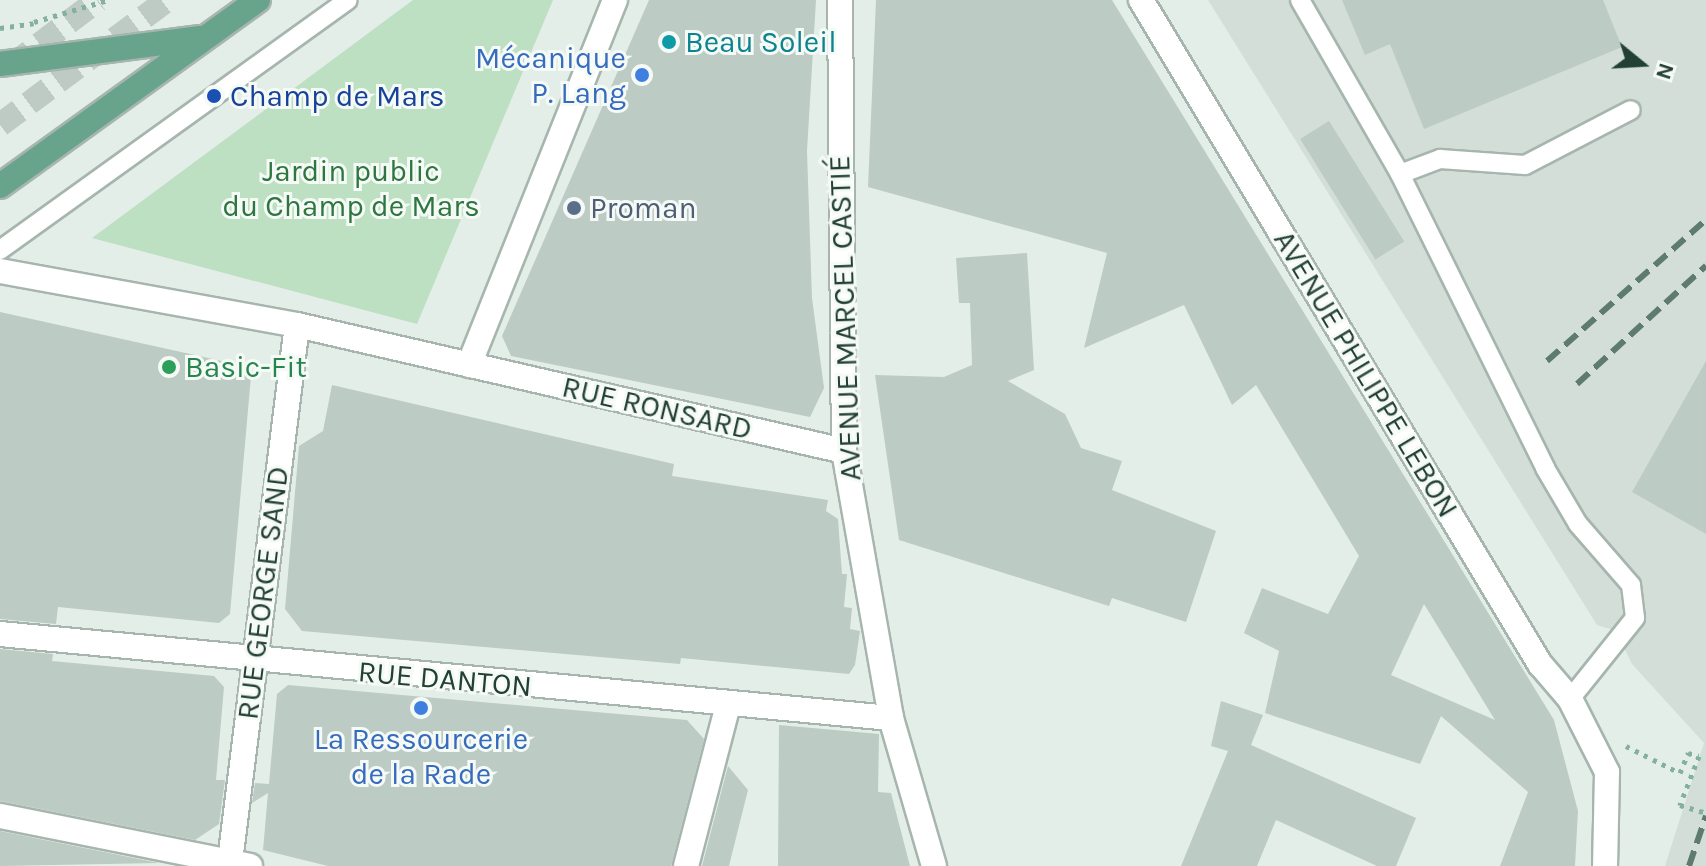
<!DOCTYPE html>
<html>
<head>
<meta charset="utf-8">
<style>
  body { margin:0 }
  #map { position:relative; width:1706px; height:866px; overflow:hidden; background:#e4eee8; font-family:Karla,sans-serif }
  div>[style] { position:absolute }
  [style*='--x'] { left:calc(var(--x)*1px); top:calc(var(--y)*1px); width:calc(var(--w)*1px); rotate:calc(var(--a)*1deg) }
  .built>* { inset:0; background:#d2ded7 }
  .green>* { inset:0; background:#bddfc2 }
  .building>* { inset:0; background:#bccbc3; transform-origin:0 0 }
  .motorway-tunnel>* { height:24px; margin-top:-12px; transform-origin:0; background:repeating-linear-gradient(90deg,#bdcbc4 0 24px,transparent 0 36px) }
  .path>* { height:5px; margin-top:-2.5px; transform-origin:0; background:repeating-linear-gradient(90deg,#84b19d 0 4px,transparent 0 10px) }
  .roads { filter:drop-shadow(2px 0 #a6b6ae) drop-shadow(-2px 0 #a6b6ae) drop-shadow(0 2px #a6b6ae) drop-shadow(0 -2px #a6b6ae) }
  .service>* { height:18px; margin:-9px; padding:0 9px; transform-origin:9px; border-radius:9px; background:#fff }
  .minor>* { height:24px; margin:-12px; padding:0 12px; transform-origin:12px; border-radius:12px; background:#fff }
  .primary>* { height:24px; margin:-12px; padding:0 12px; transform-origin:12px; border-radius:12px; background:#68a38c }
  .rail>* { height:6px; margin-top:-3px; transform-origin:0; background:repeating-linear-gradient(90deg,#5e7b6f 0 16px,transparent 0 24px) }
  .dots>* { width:22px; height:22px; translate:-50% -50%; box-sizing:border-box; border:4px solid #f5faf7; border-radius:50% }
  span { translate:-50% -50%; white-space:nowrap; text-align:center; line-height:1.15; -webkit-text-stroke:6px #f5faf7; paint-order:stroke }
  .culture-label { font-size:30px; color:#0d838f }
  .left { translate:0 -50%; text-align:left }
  .shop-label { font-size:30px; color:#366cbe }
  .right { translate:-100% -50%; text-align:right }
  .transit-label { font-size:30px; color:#164399 }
  .park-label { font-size:30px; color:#2d773f }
  .service-label { font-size:30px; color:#4e5e75 }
  .street-label { font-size:30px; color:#234034 }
  .leisure-label { font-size:30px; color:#27864d }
  .north { position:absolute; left:1602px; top:24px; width:80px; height:80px; -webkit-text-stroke:6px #f5faf7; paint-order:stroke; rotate:108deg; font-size:22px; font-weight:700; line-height:32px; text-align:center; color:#234034 }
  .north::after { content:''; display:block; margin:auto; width:28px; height:36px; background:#234034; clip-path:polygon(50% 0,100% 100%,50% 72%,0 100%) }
</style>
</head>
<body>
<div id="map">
  <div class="built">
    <i style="clip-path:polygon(1208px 0,1706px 0,1706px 866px,1665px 866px,1704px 743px,1632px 664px,1616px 631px,1597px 625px)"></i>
  </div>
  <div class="green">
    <i style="clip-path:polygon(413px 0,553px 0,417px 324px,92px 238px)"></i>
  </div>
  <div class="building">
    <i style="clip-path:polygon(649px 0,816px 0,807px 151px,812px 298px,824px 388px,810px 417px,511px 356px,502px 336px)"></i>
    <i style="clip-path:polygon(evenodd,876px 0,1112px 0,1554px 720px,1578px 811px,1575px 866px,1500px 866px,1528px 792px,1441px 716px,1420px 764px,1265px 713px,1279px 651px,1244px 633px,1262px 588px,1328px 614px,1359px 556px,1256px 385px,1232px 405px,1184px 305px,1084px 348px,1107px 253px,868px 187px,876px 0,1424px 604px,1495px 720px,1391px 675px,1424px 604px)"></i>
    <i style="clip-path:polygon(1342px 0,1603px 0,1622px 47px,1424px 129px,1390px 44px,1365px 55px)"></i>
    <i style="left:1329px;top:121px;width:142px;height:34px;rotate:58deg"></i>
    <i style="clip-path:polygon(1027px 253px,1034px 370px,1008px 381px,1065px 414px,1081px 448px,1122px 461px,1112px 490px,1216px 531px,1186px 622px,1112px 598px,1109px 606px,899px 540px,875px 375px,944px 377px,972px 365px,970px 303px,959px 303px,956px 258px)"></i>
    <i style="clip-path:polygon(0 312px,240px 365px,251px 376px,230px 614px,219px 623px,58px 607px,56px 624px,0 619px)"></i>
    <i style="clip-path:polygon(1706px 361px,1706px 534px,1632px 492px)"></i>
    <i style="clip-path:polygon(332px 385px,674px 464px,672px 476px,828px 500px,826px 511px,838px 519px,842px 574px,847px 574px,844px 607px,852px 608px,850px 629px,860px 631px,855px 665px,849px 674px,681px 658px,680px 664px,302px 631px,285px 609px,299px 446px,323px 431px)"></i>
    <i style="clip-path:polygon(0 649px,53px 654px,52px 661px,214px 676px,224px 687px,216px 780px,225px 780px,219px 824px,195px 840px,0 801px)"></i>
    <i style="clip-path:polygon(288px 685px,687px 720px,704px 739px,671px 866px,328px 866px,263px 850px,268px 793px,252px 803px,255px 783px,269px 784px,277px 694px)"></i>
    <i style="clip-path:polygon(1221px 701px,1263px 715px,1251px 745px,1416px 818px,1396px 866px,1377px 866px,1276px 820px,1257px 866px,1181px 866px,1228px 751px,1211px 746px)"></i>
    <i style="clip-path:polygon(779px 725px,879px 734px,878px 792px,891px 793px,910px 866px,778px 866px)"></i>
    <i style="clip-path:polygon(728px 766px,748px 790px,729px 866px,702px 866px)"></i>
    <i style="clip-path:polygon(0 831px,159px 863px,0 866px)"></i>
  </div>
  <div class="motorway-tunnel">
    <i style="--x:11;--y:66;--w:109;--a:-37.2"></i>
    <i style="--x:0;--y:125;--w:209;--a:-36.8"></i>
  </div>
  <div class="path">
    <i style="--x:34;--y:22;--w:77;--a:-16.6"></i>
    <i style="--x:0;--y:28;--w:34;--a:-8"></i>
    <i style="--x:1626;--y:746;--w:60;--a:26.6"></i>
    <i style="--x:1680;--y:773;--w:22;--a:-68"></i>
    <i style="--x:1688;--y:753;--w:11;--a:15"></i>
    <i style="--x:1699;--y:756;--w:53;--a:111.2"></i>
    <i style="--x:1680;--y:805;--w:27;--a:17"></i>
  </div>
  <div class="roads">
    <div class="service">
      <i style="--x:1300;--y:0;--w:201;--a:60.1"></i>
      <i style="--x:1400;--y:174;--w:328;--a:63.7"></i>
      <i style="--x:1545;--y:468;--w:65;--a:59.5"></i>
      <i style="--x:1578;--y:524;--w:81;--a:49"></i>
      <i style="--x:1631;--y:585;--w:33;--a:83"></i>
      <i style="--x:1635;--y:618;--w:104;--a:128.7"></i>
      <i style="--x:1400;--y:174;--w:43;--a:-20.6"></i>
      <i style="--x:1440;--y:159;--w:85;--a:4"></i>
      <i style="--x:1525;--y:165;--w:119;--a:-27.4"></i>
      <i style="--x:0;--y:250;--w:428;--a:-35.7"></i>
    </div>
    <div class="minor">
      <i style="--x:840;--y:0;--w:451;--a:89.5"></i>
      <i style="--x:844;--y:451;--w:271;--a:80"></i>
      <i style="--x:891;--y:718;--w:154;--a:73.8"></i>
      <i style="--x:1141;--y:0;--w:775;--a:59"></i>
      <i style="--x:1540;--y:664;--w:46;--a:49.4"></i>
      <i style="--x:1570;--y:699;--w:82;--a:63.1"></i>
      <i style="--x:1607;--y:772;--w:94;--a:91.2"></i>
      <i style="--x:0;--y:271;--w:302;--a:10.3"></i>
      <i style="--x:297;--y:325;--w:561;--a:12.97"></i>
      <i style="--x:469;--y:365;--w:393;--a:-68.2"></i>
      <i style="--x:0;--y:634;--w:895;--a:5.39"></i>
      <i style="--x:0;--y:816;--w:255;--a:11.3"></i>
      <i style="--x:230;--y:861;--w:540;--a:-82.87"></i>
      <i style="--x:686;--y:866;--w:166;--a:-75.4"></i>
    </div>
    <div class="primary">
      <i style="--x:0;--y:64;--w:202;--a:-7.4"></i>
      <i style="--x:0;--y:186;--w:318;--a:-35.8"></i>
    </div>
  </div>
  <div class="rail">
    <i style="--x:1547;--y:361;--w:213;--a:-41.6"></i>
    <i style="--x:1577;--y:384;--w:175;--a:-42.5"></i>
    <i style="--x:1689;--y:866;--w:53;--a:-71.2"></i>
  </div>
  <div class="dots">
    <i style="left:669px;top:42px;background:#0f9aa8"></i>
    <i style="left:642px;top:75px;background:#3f7fe0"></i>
    <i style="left:214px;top:96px;background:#1a4fb4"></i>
    <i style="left:574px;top:208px;background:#5c6f8a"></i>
    <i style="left:169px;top:367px;background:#2e9e5b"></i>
    <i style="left:421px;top:708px;background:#3f7fe0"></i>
  </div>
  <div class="culture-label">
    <span class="left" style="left:685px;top:42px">Beau Soleil</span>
  </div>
  <div class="shop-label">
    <span class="right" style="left:626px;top:75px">Mécanique<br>P. Lang</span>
    <span style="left:421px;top:756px">La Ressourcerie<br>de la Rade</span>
  </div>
  <div class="transit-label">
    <span class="left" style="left:230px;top:96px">Champ de Mars</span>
  </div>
  <div class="park-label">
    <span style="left:351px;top:188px">Jardin public<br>du Champ de Mars</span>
  </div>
  <div class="service-label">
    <span class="left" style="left:590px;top:208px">Proman</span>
  </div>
  <div class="street-label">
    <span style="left:845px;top:318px;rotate:-92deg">AVENUE MARCEL CASTIÉ</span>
    <span style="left:1366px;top:374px;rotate:59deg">AVENUE PHILIPPE LEBON</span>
    <span style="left:657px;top:408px;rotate:13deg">RUE RONSARD</span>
    <span style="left:263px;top:593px;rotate:-83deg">RUE GEORGE SAND</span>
    <span style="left:445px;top:679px;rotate:5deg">RUE DANTON</span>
  </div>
  <div class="leisure-label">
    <span class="left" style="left:185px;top:367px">Basic-Fit</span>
  </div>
  <div class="north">N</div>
</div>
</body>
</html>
